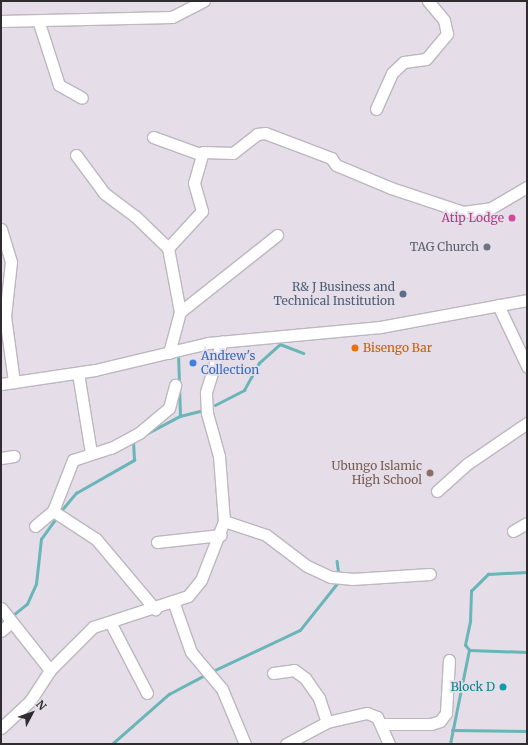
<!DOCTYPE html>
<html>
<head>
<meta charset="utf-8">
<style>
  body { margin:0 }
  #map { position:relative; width:528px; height:745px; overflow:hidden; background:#e5dee8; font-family:Merriweather,serif }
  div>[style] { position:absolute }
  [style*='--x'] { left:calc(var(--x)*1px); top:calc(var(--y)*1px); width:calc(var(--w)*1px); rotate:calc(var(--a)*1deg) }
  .stream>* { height:2.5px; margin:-1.25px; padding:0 1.25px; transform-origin:1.25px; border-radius:1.25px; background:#69b5b8 }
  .roads { filter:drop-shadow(1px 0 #bdb6bf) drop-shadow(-1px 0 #bdb6bf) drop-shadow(0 1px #bdb6bf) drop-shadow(0 -1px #bdb6bf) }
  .minor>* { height:11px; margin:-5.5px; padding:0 5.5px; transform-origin:5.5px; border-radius:5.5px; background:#fff }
  .dots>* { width:11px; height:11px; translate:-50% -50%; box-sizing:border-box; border:2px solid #e5dee8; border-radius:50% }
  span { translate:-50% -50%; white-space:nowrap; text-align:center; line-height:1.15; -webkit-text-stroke:3.5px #e5dee8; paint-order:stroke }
  .hotel-label { font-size:12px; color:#b23c85 }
  .right { translate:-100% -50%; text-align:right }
  .worship-label { font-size:12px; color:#5b616d }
  .service-label { font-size:12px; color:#4e5e75 }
  .food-label { font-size:12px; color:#c56008 }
  .left { translate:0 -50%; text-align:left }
  .shop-label { font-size:12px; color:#366cbe }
  .education-label { font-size:12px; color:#785e54 }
  .culture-label { font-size:12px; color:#0d838f }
  .frame { position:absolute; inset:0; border:2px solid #2f2c30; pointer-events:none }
  .north { position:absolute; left:12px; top:693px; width:40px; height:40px; -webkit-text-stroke:3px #e5dee8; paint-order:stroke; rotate:49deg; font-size:11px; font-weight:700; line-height:16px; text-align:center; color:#2f2c30 }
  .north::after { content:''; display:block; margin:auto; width:14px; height:18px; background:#2f2c30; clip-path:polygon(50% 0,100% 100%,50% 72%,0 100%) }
</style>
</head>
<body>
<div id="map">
  <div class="stream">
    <i style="--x:215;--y:405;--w:33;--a:-27"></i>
    <i style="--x:244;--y:390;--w:31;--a:-61"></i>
    <i style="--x:259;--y:363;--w:28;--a:-42"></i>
    <i style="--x:280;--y:344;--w:25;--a:21"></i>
    <i style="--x:180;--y:416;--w:21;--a:-14"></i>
    <i style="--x:146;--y:434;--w:38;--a:-28"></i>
    <i style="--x:180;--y:416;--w:62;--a:-91.8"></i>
    <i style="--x:60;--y:512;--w:25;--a:-50"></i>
    <i style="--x:76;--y:493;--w:67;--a:-29.6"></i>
    <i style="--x:134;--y:460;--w:19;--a:-93"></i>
    <i style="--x:337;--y:561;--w:14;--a:82"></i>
    <i style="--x:12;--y:616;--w:19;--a:-39"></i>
    <i style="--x:27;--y:604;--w:22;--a:-66"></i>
    <i style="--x:36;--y:584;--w:45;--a:-83.7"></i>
    <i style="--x:41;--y:539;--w:26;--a:-54"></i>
    <i style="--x:469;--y:650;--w:58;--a:2"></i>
    <i style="--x:211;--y:672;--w:98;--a:-25.3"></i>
    <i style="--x:300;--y:630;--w:63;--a:-51.5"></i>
    <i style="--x:452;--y:730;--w:75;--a:0.8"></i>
    <i style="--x:112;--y:744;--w:76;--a:-41.3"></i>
    <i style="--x:169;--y:694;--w:43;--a:-27.8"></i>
    <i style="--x:450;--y:744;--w:96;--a:-78.6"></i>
    <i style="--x:469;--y:650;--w:6;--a:-129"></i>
    <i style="--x:465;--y:645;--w:25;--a:-78"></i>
    <i style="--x:470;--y:621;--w:30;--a:-88"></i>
    <i style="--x:471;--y:591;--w:24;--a:-45"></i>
    <i style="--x:488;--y:574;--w:39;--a:-3"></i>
  </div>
  <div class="roads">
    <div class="minor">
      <i style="--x:1;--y:21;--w:171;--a:-1.3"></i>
      <i style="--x:172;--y:17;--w:36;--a:-27"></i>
      <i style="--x:39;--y:23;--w:65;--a:72.1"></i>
      <i style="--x:59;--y:85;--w:26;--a:29"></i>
      <i style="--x:376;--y:109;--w:39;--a:-66"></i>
      <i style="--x:392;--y:73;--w:16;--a:-43"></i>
      <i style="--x:404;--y:62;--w:22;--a:-8"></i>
      <i style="--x:426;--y:59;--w:33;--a:-50"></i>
      <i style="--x:447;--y:34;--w:14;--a:-102"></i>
      <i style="--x:444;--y:20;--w:25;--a:-130"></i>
      <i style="--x:153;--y:137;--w:50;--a:19.9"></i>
      <i style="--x:76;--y:155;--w:47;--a:53.6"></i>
      <i style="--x:104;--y:193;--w:39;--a:37"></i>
      <i style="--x:135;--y:216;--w:46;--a:44.1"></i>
      <i style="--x:1;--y:229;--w:34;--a:73"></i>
      <i style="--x:11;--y:262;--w:54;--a:96.3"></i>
      <i style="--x:5;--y:316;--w:67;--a:82.2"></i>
      <i style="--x:498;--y:305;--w:68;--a:64.6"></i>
      <i style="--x:180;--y:312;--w:124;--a:-38.4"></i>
      <i style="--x:169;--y:353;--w:42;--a:-75"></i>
      <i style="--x:180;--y:312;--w:65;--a:-100.6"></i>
      <i style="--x:168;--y:248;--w:50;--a:-47.4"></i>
      <i style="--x:202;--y:211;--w:29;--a:-106"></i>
      <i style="--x:194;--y:183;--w:32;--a:-74"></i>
      <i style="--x:203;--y:152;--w:30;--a:2"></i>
      <i style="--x:233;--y:153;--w:31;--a:-38"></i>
      <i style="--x:257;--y:134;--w:8;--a:-7"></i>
      <i style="--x:265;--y:133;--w:71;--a:20.7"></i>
      <i style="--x:331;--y:158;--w:9;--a:54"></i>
      <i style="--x:336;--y:165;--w:60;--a:22.7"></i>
      <i style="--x:391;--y:188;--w:76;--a:18.4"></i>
      <i style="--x:463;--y:212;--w:28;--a:-8"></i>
      <i style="--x:491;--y:208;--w:42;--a:-30.3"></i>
      <i style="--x:78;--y:373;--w:81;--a:80.8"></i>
      <i style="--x:1;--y:384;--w:95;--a:-8.5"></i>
      <i style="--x:95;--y:370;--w:116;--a:-13.4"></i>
      <i style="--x:208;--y:343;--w:173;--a:-5.3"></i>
      <i style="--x:380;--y:327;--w:149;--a:-10.4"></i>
      <i style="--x:1;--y:458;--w:13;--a:-9"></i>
      <i style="--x:437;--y:491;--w:40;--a:-42"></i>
      <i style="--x:467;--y:464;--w:73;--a:-34.3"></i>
      <i style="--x:53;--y:511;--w:51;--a:33.1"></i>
      <i style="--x:96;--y:539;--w:92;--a:49.9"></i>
      <i style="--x:224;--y:521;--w:44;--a:18.4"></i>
      <i style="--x:266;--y:535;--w:51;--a:37.1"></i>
      <i style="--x:307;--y:566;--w:26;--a:25"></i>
      <i style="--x:331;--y:577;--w:21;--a:5"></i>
      <i style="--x:352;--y:579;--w:78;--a:-3.7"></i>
      <i style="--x:35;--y:526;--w:23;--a:-40"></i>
      <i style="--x:53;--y:511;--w:55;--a:-68.6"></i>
      <i style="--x:73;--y:460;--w:40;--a:-18"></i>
      <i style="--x:111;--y:448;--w:32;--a:-28"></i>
      <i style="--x:139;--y:433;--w:39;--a:-40"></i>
      <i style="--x:169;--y:408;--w:24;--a:-75"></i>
      <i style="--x:513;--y:531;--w:16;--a:-30"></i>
      <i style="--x:157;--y:542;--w:64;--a:-6.2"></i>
      <i style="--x:173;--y:601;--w:54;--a:70.6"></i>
      <i style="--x:191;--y:652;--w:48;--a:50"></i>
      <i style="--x:222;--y:689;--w:60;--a:67.3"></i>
      <i style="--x:1;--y:608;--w:79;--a:51.7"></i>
      <i style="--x:110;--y:622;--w:80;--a:62.5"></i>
      <i style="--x:1;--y:631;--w:13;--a:-42"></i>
      <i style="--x:273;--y:673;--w:21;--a:-8"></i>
      <i style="--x:294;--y:670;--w:14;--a:36"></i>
      <i style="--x:305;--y:678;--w:24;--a:55"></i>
      <i style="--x:319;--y:698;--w:25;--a:72"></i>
      <i style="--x:381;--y:724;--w:50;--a:0"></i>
      <i style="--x:431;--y:724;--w:9;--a:-18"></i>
      <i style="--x:440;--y:721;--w:10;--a:-53"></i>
      <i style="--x:446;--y:713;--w:53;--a:-86.8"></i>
      <i style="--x:1;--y:728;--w:40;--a:-43"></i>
      <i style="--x:30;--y:701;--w:37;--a:-57"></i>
      <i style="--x:50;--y:670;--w:61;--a:-45"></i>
      <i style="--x:93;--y:627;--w:100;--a:-18.1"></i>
      <i style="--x:188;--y:596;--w:21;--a:-51"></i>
      <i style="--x:201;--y:580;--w:63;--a:-68.7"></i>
      <i style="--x:224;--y:521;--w:65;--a:-94.4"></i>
      <i style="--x:219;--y:456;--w:45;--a:-105.6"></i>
      <i style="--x:207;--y:413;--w:21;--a:-93"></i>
      <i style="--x:206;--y:392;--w:53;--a:-72.6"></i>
      <i style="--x:286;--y:744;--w:47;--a:-28.2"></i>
      <i style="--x:327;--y:722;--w:41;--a:-12.7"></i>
      <i style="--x:367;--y:713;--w:11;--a:22"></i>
      <i style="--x:377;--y:717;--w:30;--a:66"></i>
    </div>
  </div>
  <div class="dots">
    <i style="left:512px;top:218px;background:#d1479c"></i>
    <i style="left:487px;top:247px;background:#6b7280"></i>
    <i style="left:403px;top:294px;background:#5c6f8a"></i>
    <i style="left:355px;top:348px;background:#e8710a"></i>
    <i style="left:193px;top:363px;background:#3f7fe0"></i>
    <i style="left:430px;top:473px;background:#8d6e63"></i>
    <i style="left:503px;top:687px;background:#0f9aa8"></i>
  </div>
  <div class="hotel-label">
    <span class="right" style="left:504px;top:218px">Atip Lodge</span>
  </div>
  <div class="worship-label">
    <span class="right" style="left:479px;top:247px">TAG Church</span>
  </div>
  <div class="service-label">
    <span class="right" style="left:395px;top:294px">R&amp; J Business and<br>Technical Institution</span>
  </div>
  <div class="food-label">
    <span class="left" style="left:363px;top:348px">Bisengo Bar</span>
  </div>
  <div class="shop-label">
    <span class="left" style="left:201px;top:363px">Andrew's<br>Collection</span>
  </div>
  <div class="education-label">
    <span class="right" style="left:422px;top:473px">Ubungo Islamic<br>High School</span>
  </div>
  <div class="culture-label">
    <span class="right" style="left:495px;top:687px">Block D</span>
  </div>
  <div class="frame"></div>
  <div class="north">N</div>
</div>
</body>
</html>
